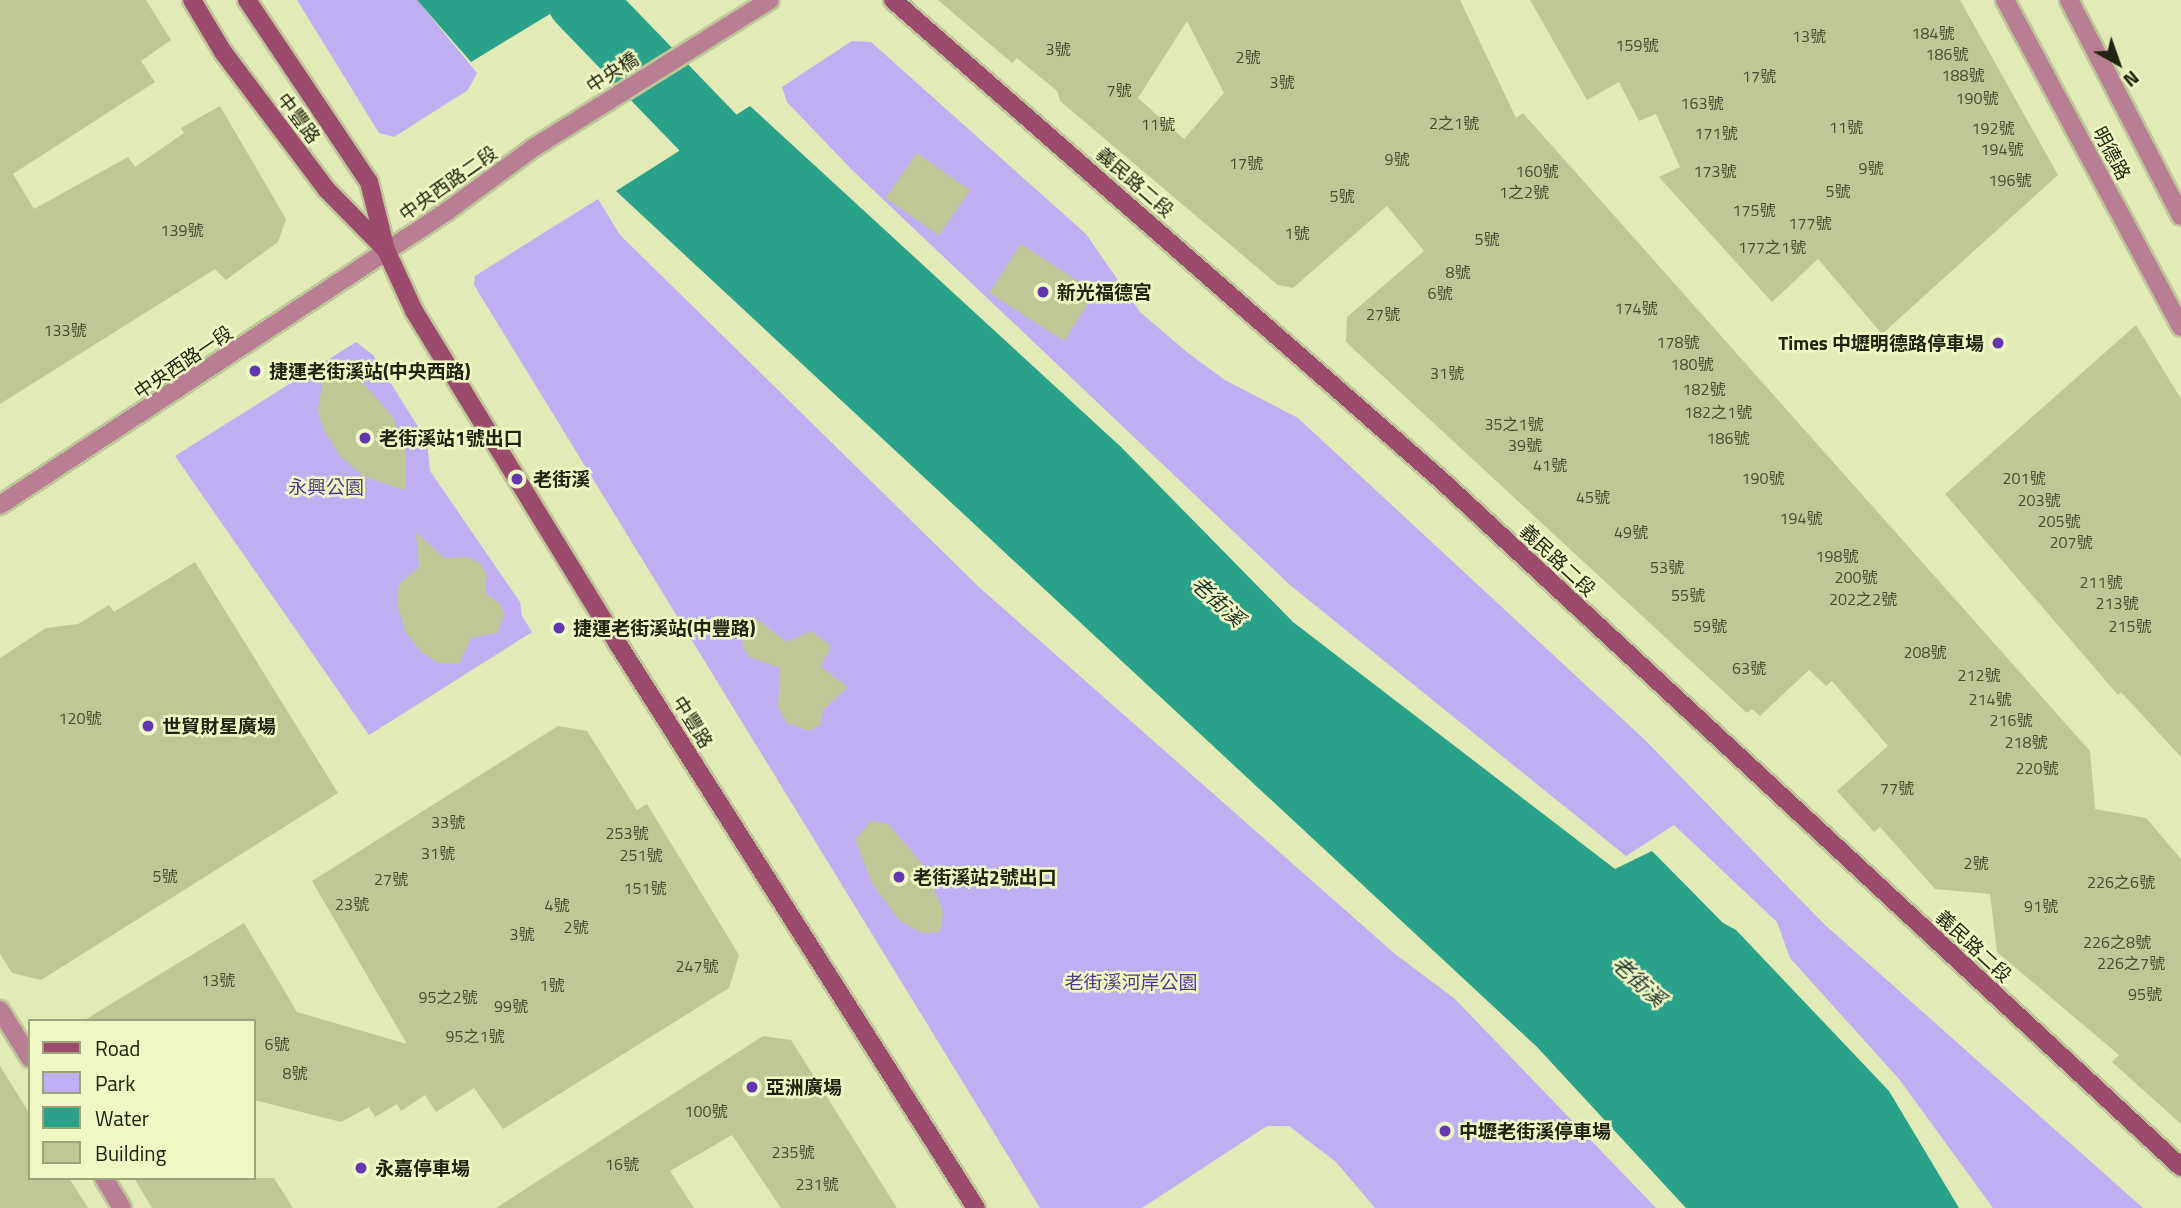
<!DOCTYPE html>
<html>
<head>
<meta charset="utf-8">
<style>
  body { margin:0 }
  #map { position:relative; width:2181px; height:1208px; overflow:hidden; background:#e2eab7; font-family:"Titillium Web","Noto Sans TC",sans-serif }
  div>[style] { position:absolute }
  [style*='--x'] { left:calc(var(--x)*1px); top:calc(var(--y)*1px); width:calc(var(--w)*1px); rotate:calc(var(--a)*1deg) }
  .green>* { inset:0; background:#bfaef2 }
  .water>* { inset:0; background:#29a289 }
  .river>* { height:66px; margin:-33px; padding:0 33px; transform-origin:33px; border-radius:33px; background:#29a289 }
  .building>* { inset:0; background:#bfc796; transform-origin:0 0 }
  .roads { filter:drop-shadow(2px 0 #bfc699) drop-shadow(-2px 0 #bfc699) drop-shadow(0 2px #bfc699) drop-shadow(0 -2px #bfc699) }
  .street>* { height:18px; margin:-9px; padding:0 9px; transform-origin:9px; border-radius:9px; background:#b87e94 }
  .secondary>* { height:18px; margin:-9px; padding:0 9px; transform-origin:9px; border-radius:9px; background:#9d4b6d }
  .dots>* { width:19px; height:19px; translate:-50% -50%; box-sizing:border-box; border:4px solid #eff8c4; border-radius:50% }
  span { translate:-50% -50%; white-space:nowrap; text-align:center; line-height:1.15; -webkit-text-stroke:5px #eff8c4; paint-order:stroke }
  .number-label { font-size:16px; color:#484c31 }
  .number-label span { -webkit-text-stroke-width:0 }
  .street-label { font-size:19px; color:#20230f }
  .poi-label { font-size:19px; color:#20230f; font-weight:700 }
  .left { translate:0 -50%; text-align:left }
  .right { translate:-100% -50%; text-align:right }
  .park-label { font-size:19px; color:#53358d }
  .water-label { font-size:21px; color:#1a2e28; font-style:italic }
  .legend { position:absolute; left:28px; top:1019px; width:228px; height:161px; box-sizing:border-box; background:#eff8c4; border:2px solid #9ca37c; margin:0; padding:9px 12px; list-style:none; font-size:21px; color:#20230f }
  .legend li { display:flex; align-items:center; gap:14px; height:35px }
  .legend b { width:35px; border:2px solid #9ca37c }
  .north { position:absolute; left:2083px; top:28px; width:70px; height:70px; -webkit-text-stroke:5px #eff8c4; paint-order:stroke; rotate:140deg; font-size:19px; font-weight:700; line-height:28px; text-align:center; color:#20230f }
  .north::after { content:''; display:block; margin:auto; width:24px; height:32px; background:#20230f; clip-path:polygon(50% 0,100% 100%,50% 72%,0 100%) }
</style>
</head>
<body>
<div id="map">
  <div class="green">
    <i style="clip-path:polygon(297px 0,417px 0,477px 73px,468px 90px,394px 137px,379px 133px)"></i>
    <i style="clip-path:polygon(852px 41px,871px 42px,1086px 234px,1140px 312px,1188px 353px,1225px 380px,1298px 418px,1645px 740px,1824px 924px,2143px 1208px,1993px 1208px,1899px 1079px,1790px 958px,1777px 922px,1674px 825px,1626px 856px,1290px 585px,851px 169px,787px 102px,782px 87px)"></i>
    <i style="clip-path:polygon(598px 199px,620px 235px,980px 588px,1395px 954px,1455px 999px,1656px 1208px,1375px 1208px,1336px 1162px,1289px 1126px,1267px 1126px,1142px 1208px,1040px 1208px,474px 285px,475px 276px)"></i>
    <i style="clip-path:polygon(356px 342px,373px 355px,427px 441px,430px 471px,520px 602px,522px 616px,532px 632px,369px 735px,175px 456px)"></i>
  </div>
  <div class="water">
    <i style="clip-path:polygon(417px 0,573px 0,471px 62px)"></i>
    <i style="clip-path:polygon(750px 106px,1121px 447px,1293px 622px,1615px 869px,1652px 851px,1723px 923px,1736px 930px,1889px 1091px,1959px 1208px,1686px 1208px,1537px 1047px,616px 191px)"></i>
  </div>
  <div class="river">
    <i style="--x:580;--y:0;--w:275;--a:46"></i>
  </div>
  <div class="building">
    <i style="clip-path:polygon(0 0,146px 0,171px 40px,141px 61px,155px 82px,13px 174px,34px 209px,128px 157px,135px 167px,184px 133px,181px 128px,220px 106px,286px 219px,278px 242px,226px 280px,215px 269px,0 404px)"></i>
    <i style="clip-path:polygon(evenodd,938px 0,1460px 0,1516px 118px,1523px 113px,2090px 751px,2095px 809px,2146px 818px,2181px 859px,2181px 1124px,2112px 1062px,2119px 1055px,1997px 952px,1990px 894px,1935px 889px,1880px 827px,1874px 832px,1837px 791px,1888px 746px,1832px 681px,1826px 686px,1809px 670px,1760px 716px,1752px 709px,1747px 713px,1346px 342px,1347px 317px,1424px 251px,1387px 206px,1293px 288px,1278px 285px,1060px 101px,1057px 91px,1017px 58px,1012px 63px,938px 0,1187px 21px,1224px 93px,1184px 139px,1138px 98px,1187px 21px)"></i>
    <i style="clip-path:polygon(1530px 0,1960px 0,2058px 175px,1882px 334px,1818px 259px,1772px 302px,1659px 177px,1680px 167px,1656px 114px,1639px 121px,1619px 82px,1587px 100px)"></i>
    <i style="left:917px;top:153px;width:65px;height:55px;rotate:35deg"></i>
    <i style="left:1021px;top:244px;width:89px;height:58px;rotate:33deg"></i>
    <i style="clip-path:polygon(2136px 325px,2181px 399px,2181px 757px,2121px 692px,2118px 695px,1945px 494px)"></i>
    <i style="clip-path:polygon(324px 371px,358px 377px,393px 417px,406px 448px,405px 490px,363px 476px,340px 456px,323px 429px,318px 410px)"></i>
    <i style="clip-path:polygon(416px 532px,444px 558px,468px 557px,480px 563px,487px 575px,485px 593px,499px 603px,505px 614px,497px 633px,471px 638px,459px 664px,439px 663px,421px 652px,405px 631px,397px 604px,399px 584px,419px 567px)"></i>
    <i style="clip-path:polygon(195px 562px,338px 793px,41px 980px,12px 973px,0 954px,0 658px,46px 628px,78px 624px,109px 605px,114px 612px)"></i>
    <i style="clip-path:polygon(754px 617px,787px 642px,812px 631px,831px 646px,821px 667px,848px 687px,824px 709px,820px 725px,809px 731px,787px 723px,778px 707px,780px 668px,749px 657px,743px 647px,742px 633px)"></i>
    <i style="clip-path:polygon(558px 726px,587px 731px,637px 810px,647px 804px,739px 955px,729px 988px,503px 1129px,474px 1088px,436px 1112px,425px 1095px,401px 1111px,397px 1104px,375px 1117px,369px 1107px,341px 1122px,254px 1100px,254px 1021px,83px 1021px,244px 923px,297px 1012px,407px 1044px,312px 881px)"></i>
    <i style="clip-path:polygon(871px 821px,888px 824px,926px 868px,943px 912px,940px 932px,922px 933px,899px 920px,873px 885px,855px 840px)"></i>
    <i style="clip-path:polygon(763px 1036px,791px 1040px,897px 1208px,781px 1208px,732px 1135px,670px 1171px,694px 1208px,496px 1208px)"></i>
    <i style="clip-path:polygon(0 1066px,30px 1114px,30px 1178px,69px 1178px,88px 1208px,0 1208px)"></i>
    <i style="clip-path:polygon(134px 1178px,274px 1178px,293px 1208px,152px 1208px)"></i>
  </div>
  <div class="roads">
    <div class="street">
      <i style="--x:2005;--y:0;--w:371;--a:61.7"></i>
      <i style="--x:2069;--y:0;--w:243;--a:62.6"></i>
      <i style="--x:0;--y:505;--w:534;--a:-33.3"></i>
      <i style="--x:446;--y:212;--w:108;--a:-36.3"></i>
      <i style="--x:533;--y:148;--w:279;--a:-32"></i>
      <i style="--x:0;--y:1010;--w:57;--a:58"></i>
      <i style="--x:104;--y:1178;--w:35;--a:59"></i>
    </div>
    <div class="secondary">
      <i style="--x:192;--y:0;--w:61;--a:59.2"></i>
      <i style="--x:223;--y:52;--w:173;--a:53"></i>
      <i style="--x:327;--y:190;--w:81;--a:45.5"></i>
      <i style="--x:247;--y:0;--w:219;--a:56.2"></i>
      <i style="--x:369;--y:182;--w:70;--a:76"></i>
      <i style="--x:386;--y:250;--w:67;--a:65.3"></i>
      <i style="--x:414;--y:311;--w:387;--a:58.5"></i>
      <i style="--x:616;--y:641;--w:672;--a:57.59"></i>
      <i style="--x:893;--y:0;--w:727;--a:41.21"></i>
      <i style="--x:1440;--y:479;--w:1011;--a:42.88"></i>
    </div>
  </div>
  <div class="dots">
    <i style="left:1043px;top:292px;background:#6337af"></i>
    <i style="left:1998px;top:343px;background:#6337af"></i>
    <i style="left:255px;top:371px;background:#6337af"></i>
    <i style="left:365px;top:438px;background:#6337af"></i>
    <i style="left:517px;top:479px;background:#6337af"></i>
    <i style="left:559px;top:628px;background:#6337af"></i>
    <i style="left:148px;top:726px;background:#6337af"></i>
    <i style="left:899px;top:877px;background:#6337af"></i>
    <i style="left:752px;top:1087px;background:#6337af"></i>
    <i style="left:1445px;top:1131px;background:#6337af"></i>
    <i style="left:361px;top:1168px;background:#6337af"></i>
  </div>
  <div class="number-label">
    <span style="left:1933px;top:33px">184號</span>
    <span style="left:1809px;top:36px">13號</span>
    <span style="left:1637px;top:45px">159號</span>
    <span style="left:1058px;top:49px">3號</span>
    <span style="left:1947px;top:54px">186號</span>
    <span style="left:1248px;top:57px">2號</span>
    <span style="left:1963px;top:75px">188號</span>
    <span style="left:1759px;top:76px">17號</span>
    <span style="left:1282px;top:82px">3號</span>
    <span style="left:1119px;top:90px">7號</span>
    <span style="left:1977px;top:98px">190號</span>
    <span style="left:1702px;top:103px">163號</span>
    <span style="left:1454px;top:123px">2之1號</span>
    <span style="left:1158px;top:124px">11號</span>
    <span style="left:1846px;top:127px">11號</span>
    <span style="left:1993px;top:128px">192號</span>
    <span style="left:1716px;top:133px">171號</span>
    <span style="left:2002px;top:149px">194號</span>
    <span style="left:1397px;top:159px">9號</span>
    <span style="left:1246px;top:163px">17號</span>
    <span style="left:1871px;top:168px">9號</span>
    <span style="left:1537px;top:171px">160號</span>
    <span style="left:1715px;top:171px">173號</span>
    <span style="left:2010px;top:180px">196號</span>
    <span style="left:1838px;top:191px">5號</span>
    <span style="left:1524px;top:192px">1之2號</span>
    <span style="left:1342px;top:196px">5號</span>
    <span style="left:1754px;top:210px">175號</span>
    <span style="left:1810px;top:223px">177號</span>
    <span style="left:182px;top:230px">139號</span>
    <span style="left:1297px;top:233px">1號</span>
    <span style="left:1487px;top:239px">5號</span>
    <span style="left:1772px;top:247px">177之1號</span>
    <span style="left:1458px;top:272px">8號</span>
    <span style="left:1440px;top:293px">6號</span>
    <span style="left:1636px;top:308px">174號</span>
    <span style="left:1383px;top:314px">27號</span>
    <span style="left:65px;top:330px">133號</span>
    <span style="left:1678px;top:342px">178號</span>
    <span style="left:1692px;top:364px">180號</span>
    <span style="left:1447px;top:373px">31號</span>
    <span style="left:1704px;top:389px">182號</span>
    <span style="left:1718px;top:412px">182之1號</span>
    <span style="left:1514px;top:424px">35之1號</span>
    <span style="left:1728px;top:438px">186號</span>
    <span style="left:1525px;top:445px">39號</span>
    <span style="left:1550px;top:465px">41號</span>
    <span style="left:1763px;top:478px">190號</span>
    <span style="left:2024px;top:478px">201號</span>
    <span style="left:1593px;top:497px">45號</span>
    <span style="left:2039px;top:500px">203號</span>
    <span style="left:1801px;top:518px">194號</span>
    <span style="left:2059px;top:521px">205號</span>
    <span style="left:1631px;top:532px">49號</span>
    <span style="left:2071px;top:542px">207號</span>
    <span style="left:1837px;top:556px">198號</span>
    <span style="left:1667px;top:567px">53號</span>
    <span style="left:1856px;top:577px">200號</span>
    <span style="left:2101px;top:582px">211號</span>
    <span style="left:1688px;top:595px">55號</span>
    <span style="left:1863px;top:599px">202之2號</span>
    <span style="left:2117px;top:603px">213號</span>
    <span style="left:1710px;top:626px">59號</span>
    <span style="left:2130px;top:626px">215號</span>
    <span style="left:1925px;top:652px">208號</span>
    <span style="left:1749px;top:668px">63號</span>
    <span style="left:1979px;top:675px">212號</span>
    <span style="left:1990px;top:699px">214號</span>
    <span style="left:80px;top:718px">120號</span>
    <span style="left:2011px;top:720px">216號</span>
    <span style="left:2026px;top:742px">218號</span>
    <span style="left:2037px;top:768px">220號</span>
    <span style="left:1897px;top:788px">77號</span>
    <span style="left:448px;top:822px">33號</span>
    <span style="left:627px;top:833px">253號</span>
    <span style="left:438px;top:853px">31號</span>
    <span style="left:641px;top:855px">251號</span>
    <span style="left:1976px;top:863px">2號</span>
    <span style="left:165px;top:876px">5號</span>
    <span style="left:391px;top:879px">27號</span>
    <span style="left:2121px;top:882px">226之6號</span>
    <span style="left:645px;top:888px">151號</span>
    <span style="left:352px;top:904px">23號</span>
    <span style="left:557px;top:905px">4號</span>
    <span style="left:2041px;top:906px">91號</span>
    <span style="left:576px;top:927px">2號</span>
    <span style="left:522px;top:934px">3號</span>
    <span style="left:2117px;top:942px">226之8號</span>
    <span style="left:2131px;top:963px">226之7號</span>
    <span style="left:697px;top:966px">247號</span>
    <span style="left:218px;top:980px">13號</span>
    <span style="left:552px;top:985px">1號</span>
    <span style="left:2145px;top:994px">95號</span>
    <span style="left:448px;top:997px">95之2號</span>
    <span style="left:511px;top:1006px">99號</span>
    <span style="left:475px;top:1036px">95之1號</span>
    <span style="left:277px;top:1044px">6號</span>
    <span style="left:295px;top:1073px">8號</span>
    <span style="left:706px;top:1111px">100號</span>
    <span style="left:793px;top:1152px">235號</span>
    <span style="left:622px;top:1164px">16號</span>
    <span style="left:817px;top:1184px">231號</span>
  </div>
  <div class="street-label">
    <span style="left:612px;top:72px;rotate:-33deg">中央橋</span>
    <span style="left:299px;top:118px;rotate:53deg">中豐路</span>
    <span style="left:2112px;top:153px;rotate:62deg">明德路</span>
    <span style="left:1135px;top:182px;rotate:41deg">義民路二段</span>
    <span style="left:448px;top:183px;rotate:-35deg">中央西路二段</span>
    <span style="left:183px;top:362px;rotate:-34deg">中央西路一段</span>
    <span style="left:1558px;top:560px;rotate:43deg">義民路二段</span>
    <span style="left:693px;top:722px;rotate:58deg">中豐路</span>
    <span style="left:1974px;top:946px;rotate:43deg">義民路二段</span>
  </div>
  <div class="poi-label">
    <span class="left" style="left:1057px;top:292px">新光福德宮</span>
    <span class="right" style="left:1984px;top:343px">Times 中壢明德路停車場</span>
    <span class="left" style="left:269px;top:371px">捷運老街溪站(中央西路)</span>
    <span class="left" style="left:379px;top:438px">老街溪站1號出口</span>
    <span class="left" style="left:533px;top:479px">老街溪</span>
    <span class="left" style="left:573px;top:628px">捷運老街溪站(中豐路)</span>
    <span class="left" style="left:162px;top:726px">世貿財星廣場</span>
    <span class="left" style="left:913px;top:877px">老街溪站2號出口</span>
    <span class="left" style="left:766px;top:1087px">亞洲廣場</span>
    <span class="left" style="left:1459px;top:1131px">中壢老街溪停車場</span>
    <span class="left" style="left:375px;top:1168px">永嘉停車場</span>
  </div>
  <div class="park-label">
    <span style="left:326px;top:487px">永興公園</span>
    <span style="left:1131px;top:982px">老街溪河岸公園</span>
  </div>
  <div class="water-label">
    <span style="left:1218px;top:601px;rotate:42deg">老街溪</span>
    <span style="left:1639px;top:981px;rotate:42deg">老街溪</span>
  </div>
  <ul class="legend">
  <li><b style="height:9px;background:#9d4b6d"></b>Road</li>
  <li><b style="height:19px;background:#bfaef2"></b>Park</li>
  <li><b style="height:19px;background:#29a289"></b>Water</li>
  <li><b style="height:19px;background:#bfc796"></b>Building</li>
  </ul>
  <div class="north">N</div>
</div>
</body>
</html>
